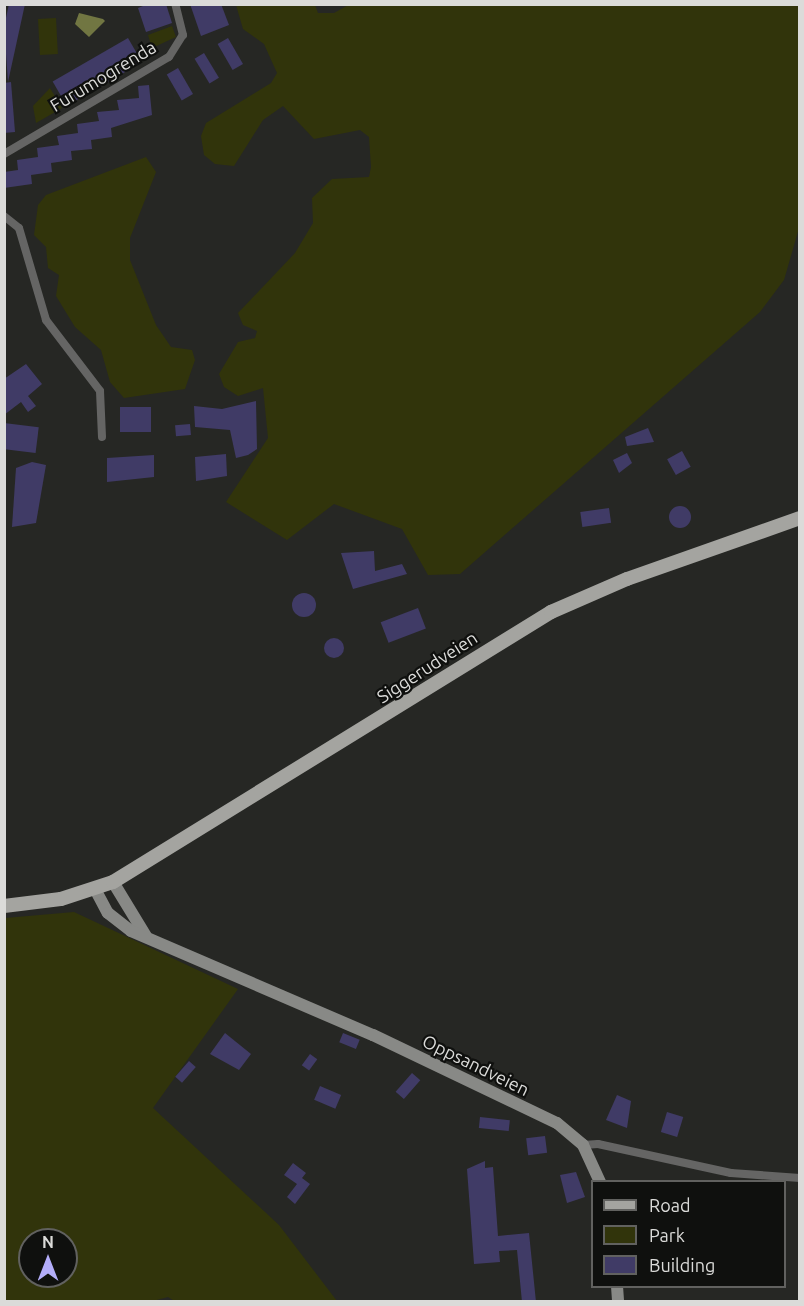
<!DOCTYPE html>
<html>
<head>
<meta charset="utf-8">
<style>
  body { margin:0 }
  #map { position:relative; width:804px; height:1306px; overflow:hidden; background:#262724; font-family:Ubuntu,sans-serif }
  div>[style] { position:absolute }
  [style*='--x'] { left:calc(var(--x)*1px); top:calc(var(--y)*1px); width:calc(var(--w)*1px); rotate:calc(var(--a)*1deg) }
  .green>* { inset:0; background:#31340b; transform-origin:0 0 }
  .water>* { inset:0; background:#717642 }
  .building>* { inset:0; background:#403b66; transform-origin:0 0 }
  .round { border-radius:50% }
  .street>* { height:8px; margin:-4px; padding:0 4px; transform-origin:4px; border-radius:4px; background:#656564 }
  .secondary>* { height:12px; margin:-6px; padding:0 6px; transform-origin:6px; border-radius:6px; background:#888986 }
  .primary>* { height:14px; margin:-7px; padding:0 7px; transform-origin:7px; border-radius:7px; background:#a4a4a0 }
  span { translate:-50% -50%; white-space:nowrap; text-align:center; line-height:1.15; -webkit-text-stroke:4.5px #0f100e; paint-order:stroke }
  .street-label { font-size:18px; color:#dbdbd9 }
  .frame { position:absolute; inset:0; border:6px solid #dbdbd9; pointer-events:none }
  .legend { position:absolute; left:591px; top:1180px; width:195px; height:108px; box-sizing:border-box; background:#0f100e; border:2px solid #61615f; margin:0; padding:8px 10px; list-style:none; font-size:18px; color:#dbdbd9 }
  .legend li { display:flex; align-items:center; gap:12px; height:30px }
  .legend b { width:30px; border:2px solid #61615f }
  .north { position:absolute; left:18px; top:1228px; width:60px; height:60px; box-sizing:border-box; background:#0f100e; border:2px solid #61615f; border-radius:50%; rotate:0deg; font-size:16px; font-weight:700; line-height:24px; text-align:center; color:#dbdbd9 }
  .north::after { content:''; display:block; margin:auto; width:21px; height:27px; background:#b3adf9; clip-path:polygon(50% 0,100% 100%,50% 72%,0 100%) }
</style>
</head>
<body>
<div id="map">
  <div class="green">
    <i style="clip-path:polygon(350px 4px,799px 5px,799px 228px,784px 280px,760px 312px,460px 574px,428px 575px,402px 529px,334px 504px,287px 540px,226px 502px,268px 438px,263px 388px,238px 396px,224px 387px,219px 374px,238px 342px,255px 338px,257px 331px,243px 325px,238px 313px,295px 253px,313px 223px,312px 198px,332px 179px,369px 177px,371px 167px,369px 137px,360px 130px,314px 139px,283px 106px,263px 120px,234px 166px,215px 164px,204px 155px,201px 136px,206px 123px,271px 83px,277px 73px,264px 44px,243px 29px,236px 5px,315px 5px,318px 13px,334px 13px)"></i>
    <i style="left:56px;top:18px;width:36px;height:18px;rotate:87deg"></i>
    <i style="clip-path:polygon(172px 26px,176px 37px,152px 48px,148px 35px)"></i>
    <i style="clip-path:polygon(50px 88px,62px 108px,36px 123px,33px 106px)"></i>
    <i style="clip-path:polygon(146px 157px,156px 172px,130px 238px,130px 260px,156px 325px,171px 347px,192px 350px,195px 360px,185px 389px,124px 398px,110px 382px,101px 350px,75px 327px,56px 296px,59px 275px,48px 268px,46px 247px,34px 235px,38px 205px,46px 195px)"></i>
    <i style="clip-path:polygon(evenodd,74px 912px,238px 989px,153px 1108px,279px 1225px,337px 1301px,176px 1302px,168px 1297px,149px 1302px,5px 1301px,5px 918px,74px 912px,30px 1240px,66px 1240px,66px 1276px,30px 1276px,30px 1240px)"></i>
  </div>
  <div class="water">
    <i style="clip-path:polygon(79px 13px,103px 19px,105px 21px,89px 37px,75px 24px)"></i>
  </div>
  <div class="building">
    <i style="clip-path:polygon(9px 4px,25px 4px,8px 82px,4px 27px)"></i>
    <i style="clip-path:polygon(148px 4px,166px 4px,172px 23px,146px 32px,138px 8px)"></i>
    <i style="clip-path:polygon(190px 4px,221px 4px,229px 25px,201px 36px)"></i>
    <i style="left:128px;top:38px;width:28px;height:87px;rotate:60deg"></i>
    <i style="left:228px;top:38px;width:30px;height:12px;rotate:60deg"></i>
    <i style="left:204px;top:53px;width:29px;height:11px;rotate:59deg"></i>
    <i style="left:178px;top:68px;width:30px;height:13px;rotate:60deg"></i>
    <i style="clip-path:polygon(11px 82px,15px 132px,4px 133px,4px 83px)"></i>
    <i style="clip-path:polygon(149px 85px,152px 115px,111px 128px,112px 137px,91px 140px,92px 149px,71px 151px,72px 160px,51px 163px,52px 172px,31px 175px,32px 184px,4px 188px,4px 172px,18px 170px,17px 160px,38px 157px,37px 148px,59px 145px,57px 136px,78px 133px,77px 124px,99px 121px,97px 112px,119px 110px,117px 100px,139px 98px,138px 86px)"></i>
    <i style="clip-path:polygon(26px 364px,42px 384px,28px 396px,36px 406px,28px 412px,21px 402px,4px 415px,4px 379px)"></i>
    <i style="clip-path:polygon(256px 401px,257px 449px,248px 455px,236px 458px,230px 430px,195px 427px,194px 406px,222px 409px)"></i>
    <i style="left:151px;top:407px;width:25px;height:31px;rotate:90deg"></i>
    <i style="left:4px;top:423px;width:35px;height:26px;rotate:7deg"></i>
    <i style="left:190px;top:424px;width:11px;height:15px;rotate:85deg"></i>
    <i style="clip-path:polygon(648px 428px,654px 442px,627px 446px,625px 437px)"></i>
    <i style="left:682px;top:451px;width:18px;height:17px;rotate:61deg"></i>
    <i style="clip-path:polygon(627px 453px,632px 463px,619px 473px,613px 460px)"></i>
    <i style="clip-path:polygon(226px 454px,227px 476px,196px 481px,195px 457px)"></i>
    <i style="clip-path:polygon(154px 455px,154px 477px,107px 482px,107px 458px)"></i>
    <i style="clip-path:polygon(32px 462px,46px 465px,36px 523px,12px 527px,16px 468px)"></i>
    <i class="round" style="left:669px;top:506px;width:22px;height:22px"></i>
    <i style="left:609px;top:508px;width:15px;height:29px;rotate:82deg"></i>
    <i style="clip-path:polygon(374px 551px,375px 571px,402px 564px,407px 574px,353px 589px,341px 553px)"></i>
    <i class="round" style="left:292px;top:593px;width:24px;height:24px"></i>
    <i style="left:418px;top:608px;width:22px;height:40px;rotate:69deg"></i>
    <i class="round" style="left:324px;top:638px;width:20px;height:20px"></i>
    <i style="clip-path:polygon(225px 1033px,251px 1054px,239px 1070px,210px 1054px)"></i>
    <i style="left:343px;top:1033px;width:18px;height:10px;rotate:22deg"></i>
    <i style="left:310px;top:1054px;width:9px;height:14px;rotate:36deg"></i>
    <i style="left:189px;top:1061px;width:9px;height:21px;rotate:41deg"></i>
    <i style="left:412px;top:1073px;width:11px;height:25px;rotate:41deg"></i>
    <i style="left:320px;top:1086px;width:23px;height:15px;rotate:23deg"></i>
    <i style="clip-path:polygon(617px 1095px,631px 1101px,627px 1128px,606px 1120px)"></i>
    <i style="left:667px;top:1112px;width:17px;height:21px;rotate:17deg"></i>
    <i style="left:480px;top:1117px;width:30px;height:11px;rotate:6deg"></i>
    <i style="left:545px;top:1136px;width:17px;height:19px;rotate:83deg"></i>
    <i style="clip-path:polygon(485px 1161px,485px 1168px,493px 1167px,498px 1236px,529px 1233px,536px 1302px,522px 1302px,517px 1250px,499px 1251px,500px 1262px,474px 1264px,467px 1169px)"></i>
    <i style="clip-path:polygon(293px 1163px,306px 1173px,302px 1178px,310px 1184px,295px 1204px,287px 1197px,297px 1184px,284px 1175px)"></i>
    <i style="clip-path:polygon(576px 1172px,585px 1197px,567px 1203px,560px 1175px)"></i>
  </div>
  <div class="street">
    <i style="--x:4;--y:154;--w:191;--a:-30.5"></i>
    <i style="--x:169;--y:57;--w:26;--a:-58"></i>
    <i style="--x:183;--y:35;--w:32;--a:-104"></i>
    <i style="--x:4;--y:216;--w:19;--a:39"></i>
    <i style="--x:19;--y:228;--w:96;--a:73.6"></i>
    <i style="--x:46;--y:320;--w:89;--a:52.7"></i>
    <i style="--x:100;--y:391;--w:46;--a:87.5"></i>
    <i style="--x:583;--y:1145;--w:15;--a:-4"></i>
    <i style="--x:598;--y:1144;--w:136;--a:12.3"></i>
    <i style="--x:731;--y:1173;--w:69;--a:4.1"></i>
  </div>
  <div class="secondary">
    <i style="--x:113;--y:882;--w:63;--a:58.6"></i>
    <i style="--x:95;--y:889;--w:27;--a:62"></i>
    <i style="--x:108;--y:913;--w:29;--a:38"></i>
    <i style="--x:131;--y:931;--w:263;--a:23.3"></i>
    <i style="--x:373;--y:1035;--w:204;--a:25.6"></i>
    <i style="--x:557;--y:1123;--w:34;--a:40"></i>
    <i style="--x:583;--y:1145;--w:41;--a:65.3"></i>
    <i style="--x:617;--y:1286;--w:16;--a:86"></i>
  </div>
  <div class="primary">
    <i style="--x:4;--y:906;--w:57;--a:-7"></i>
    <i style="--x:61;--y:899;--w:55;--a:-18.1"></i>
    <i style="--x:113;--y:882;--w:515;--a:-31.65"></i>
    <i style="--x:551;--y:612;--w:83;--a:-23.5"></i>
    <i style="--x:627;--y:579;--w:183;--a:-19.4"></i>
  </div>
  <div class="street-label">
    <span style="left:103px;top:76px;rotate:-31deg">Furumogrenda</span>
    <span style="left:427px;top:667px;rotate:-33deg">Siggerudveien</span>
    <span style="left:476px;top:1065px;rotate:26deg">Oppsandveien</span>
  </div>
  <div class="frame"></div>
  <ul class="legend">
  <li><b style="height:8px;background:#a4a4a0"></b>Road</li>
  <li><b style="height:16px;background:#31340b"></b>Park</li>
  <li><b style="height:16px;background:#403b66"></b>Building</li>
  </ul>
  <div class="north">N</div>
</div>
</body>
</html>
